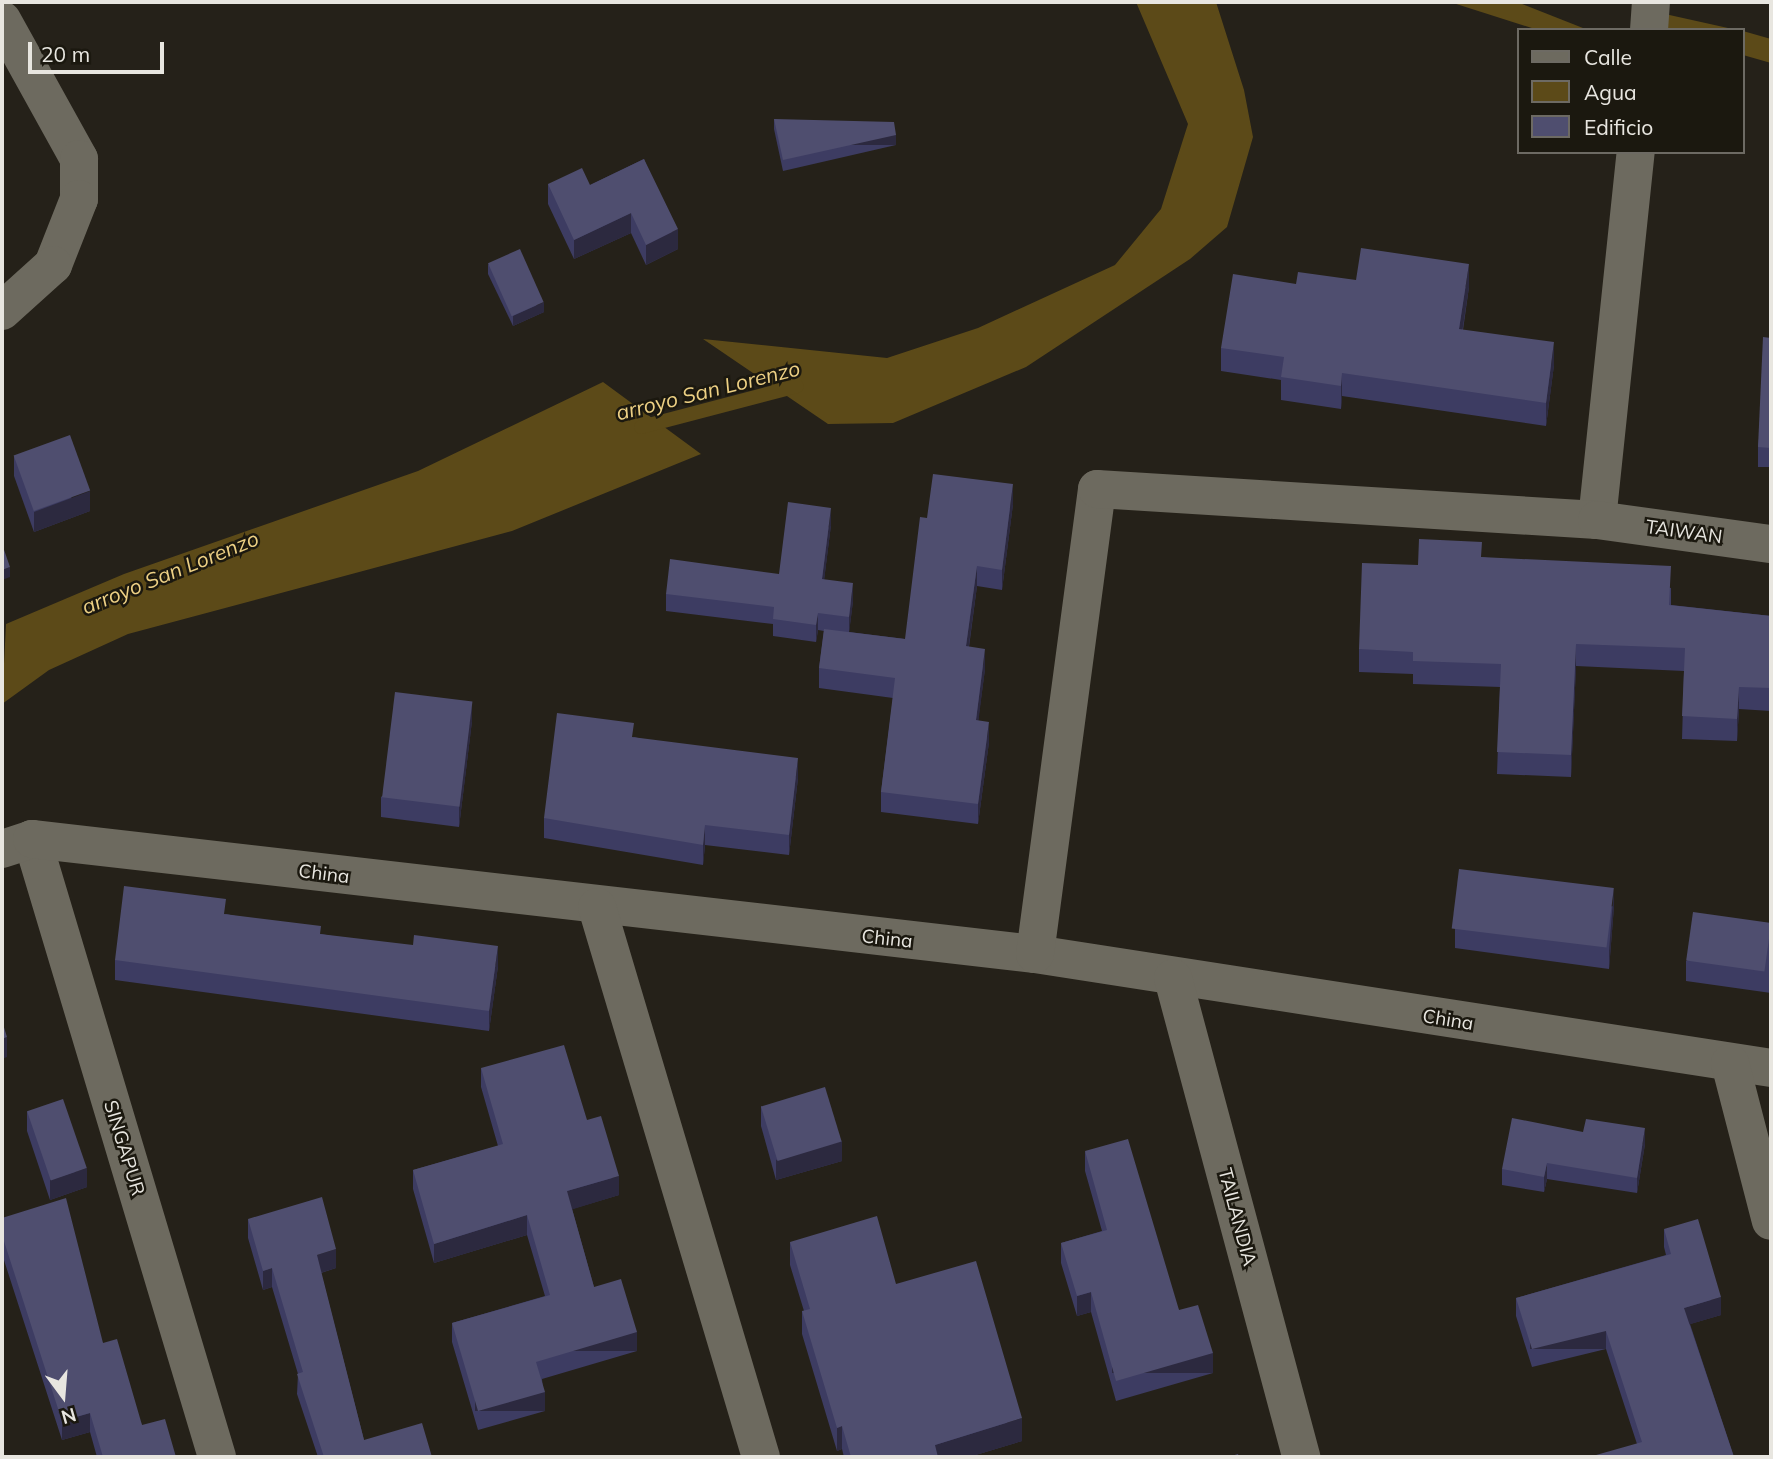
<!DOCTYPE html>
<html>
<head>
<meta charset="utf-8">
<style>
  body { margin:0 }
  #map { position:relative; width:1773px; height:1459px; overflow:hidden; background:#252119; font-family:Mulish,sans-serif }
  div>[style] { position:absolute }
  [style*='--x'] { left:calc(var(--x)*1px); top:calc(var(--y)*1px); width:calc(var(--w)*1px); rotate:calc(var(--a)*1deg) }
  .water>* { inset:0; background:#5c4a18 }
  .stream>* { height:14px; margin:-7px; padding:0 7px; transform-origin:7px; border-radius:7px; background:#5c4a18 }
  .minor>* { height:38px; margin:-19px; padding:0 19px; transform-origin:19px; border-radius:19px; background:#6d6a5f }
  .wall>* { inset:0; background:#3d3c62 }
  .shaded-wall>* { inset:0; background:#2c293f; transform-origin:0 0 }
  .building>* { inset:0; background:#4f4e6f; transform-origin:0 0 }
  span { translate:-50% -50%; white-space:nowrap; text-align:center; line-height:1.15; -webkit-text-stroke:5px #1b180f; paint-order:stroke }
  .street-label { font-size:19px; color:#e8e6e0 }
  .water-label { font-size:21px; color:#edd084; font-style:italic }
  .frame { position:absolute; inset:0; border:4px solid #e8e6e0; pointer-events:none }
  .legend { position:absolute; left:1517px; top:28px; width:228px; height:126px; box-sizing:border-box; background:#1b180f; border:2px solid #6d6a63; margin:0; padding:9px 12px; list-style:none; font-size:21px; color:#e8e6e0 }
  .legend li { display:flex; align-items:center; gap:14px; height:35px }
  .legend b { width:35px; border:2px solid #6d6a63 }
  .north { position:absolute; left:28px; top:1361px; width:70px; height:70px; -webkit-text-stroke:5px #1b180f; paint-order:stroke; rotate:164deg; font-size:19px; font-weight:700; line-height:28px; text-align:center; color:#e8e6e0 }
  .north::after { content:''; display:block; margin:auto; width:24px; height:32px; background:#e8e6e0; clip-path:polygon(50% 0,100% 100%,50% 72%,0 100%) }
  .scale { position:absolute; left:28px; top:42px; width:136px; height:32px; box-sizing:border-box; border:4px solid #e8e6e0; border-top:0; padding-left:9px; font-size:21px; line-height:24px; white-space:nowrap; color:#e8e6e0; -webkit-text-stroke:5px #1b180f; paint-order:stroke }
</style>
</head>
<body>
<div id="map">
  <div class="water">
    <i style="clip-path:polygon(1136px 2px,1216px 2px,1244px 90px,1253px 137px,1227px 227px,1190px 259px,1026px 367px,893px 423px,828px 424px,703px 339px,887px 358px,978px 328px,1115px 265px,1161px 209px,1188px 124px)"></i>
    <i style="clip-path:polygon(1450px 2px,1517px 2px,1588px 30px,1538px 30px)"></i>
    <i style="clip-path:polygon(1665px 14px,1737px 30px,1664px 30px)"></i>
    <i style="clip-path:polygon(1743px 31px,1771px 39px,1771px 63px,1743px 55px)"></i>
    <i style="clip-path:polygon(603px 382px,701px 454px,512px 531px,128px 634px,49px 670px,2px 704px,6px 624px,124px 574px,418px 471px)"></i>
  </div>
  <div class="stream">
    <i style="--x:641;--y:427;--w:161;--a:-14.7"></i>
  </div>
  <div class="minor">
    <i style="--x:2;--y:20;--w:159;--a:61"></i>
    <i style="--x:79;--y:159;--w:40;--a:90"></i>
    <i style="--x:79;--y:199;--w:71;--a:111.5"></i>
    <i style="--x:53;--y:265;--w:69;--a:138"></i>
    <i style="--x:1649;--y:30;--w:28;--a:-86"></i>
    <i style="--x:1597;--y:520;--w:370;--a:-84"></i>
    <i style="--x:32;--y:839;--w:645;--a:73.33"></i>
    <i style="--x:2;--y:849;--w:32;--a:-18"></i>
    <i style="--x:32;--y:839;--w:1010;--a:6.54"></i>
    <i style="--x:1035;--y:954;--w:745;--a:8.8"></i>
    <i style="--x:597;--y:907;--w:574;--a:73.4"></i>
    <i style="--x:1035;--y:954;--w:469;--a:-82.4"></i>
    <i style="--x:1097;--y:489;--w:501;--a:3.55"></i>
    <i style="--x:1597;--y:520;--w:176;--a:7.9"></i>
    <i style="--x:1173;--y:978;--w:496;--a:75"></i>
    <i style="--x:1730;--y:1063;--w:163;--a:75.5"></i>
  </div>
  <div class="wall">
    <i style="clip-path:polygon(774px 119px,896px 145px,783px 171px,774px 129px)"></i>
    <i style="clip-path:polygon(644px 159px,678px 249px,646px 265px,631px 233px,574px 259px,548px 204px,548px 184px,590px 185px)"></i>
    <i style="clip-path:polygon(488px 264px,544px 312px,513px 326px,488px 274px)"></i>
    <i style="clip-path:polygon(1356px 280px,1469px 287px,1463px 330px,1554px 365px,1546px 426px,1342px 396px,1341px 409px,1281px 400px,1281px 380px,1221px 371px,1221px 348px,1296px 284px)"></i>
    <i style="clip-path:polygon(1771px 338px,1771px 467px,1758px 467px,1758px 447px)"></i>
    <i style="clip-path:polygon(14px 456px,90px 511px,34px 532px,14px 476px)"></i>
    <i style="clip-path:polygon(1013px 504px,1002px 590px,977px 586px,969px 647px,985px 669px,978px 721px,989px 742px,978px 824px,881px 812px,881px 792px,893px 698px,819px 688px,819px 668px,824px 631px,818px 630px,816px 642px,773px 636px,773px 624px,666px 611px,666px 594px,779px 574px,831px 525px,824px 580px,853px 601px,849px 632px,905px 639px)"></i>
    <i style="clip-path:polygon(1482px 557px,1671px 588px,1671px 605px,1771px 616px,1771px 711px,1739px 709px,1737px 741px,1682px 739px,1684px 671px,1576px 666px,1571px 777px,1497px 774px,1500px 687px,1413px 684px,1413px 674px,1359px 672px,1359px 649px,1418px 565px)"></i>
    <i style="clip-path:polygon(472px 721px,459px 827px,381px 817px,381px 797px)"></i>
    <i style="clip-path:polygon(634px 737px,798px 778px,789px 855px,705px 845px,703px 865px,544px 838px,544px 818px)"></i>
    <i style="clip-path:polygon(1614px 906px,1609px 969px,1455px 948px,1455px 929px)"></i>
    <i style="clip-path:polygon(226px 914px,321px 934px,498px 966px,489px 1031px,115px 980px,115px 960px)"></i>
    <i style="clip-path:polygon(1771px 923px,1771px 993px,1686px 981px,1686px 961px)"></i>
    <i style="clip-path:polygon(481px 1068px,587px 1120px,619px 1195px,572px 1209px,594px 1287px,637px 1351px,542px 1379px,545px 1411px,478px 1430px,452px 1342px,452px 1323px,545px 1296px,527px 1235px,434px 1263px,413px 1189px,413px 1170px,498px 1146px,481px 1087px)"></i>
    <i style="clip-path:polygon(761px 1106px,842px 1161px,776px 1180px,761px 1126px)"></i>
    <i style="clip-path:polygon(27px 1111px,87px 1187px,50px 1200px,27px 1131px)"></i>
    <i style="clip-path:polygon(1645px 1144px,1637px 1193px,1547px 1179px,1544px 1192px,1502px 1185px,1502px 1169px)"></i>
    <i style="clip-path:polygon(1085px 1151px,1179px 1310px,1213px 1373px,1116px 1401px,1091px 1312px,1077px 1316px,1061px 1263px,1061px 1243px,1102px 1231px,1085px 1171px)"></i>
    <i style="clip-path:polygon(2px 1218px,103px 1343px,142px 1425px,176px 1457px,97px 1457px,90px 1432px,62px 1440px,2px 1254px)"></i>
    <i style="clip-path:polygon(248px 1219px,336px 1268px,321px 1273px,364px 1440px,432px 1457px,318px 1457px,297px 1394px,298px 1374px,272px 1287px,263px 1290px,248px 1238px)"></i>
    <i style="clip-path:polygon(1664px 1229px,1721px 1315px,1690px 1324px,1734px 1457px,1637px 1444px,1606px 1349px,1532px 1367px,1516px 1316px,1516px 1298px,1666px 1255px,1664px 1247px)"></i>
    <i style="clip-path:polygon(790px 1242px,896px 1284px,1022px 1441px,969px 1457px,844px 1457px,842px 1449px,837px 1451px,802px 1334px,802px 1311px,804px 1311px,790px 1265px)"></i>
  </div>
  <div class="shaded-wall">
    <i style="left:896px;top:135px;width:10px;height:116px;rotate:90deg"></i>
    <i style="clip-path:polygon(631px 213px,631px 233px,574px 259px,574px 240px)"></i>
    <i style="clip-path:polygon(678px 229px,678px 249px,646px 265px,646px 245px)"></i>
    <i style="clip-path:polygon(1469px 264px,1469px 287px,1459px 352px,1459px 329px)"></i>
    <i style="clip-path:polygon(544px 302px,544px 312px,513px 326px,513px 316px)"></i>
    <i style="clip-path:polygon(1554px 342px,1554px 365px,1546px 426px,1546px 403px)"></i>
    <i style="clip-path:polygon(1342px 373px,1342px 396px,1341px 409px,1341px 386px)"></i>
    <i style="clip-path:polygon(1013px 484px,1013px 504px,1002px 590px,1002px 570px)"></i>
    <i style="clip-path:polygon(90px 491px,90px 511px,34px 532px,34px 512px)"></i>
    <i style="clip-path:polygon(831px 508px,831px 525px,822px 597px,822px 579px)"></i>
    <i style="clip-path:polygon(977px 566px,977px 586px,966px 666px,966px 646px)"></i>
    <i style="clip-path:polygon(10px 567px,10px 577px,2px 580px,2px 570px)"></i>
    <i style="clip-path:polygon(853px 583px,853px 601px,849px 634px,849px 617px)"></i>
    <i style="clip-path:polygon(818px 613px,818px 630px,816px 642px,816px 625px)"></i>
    <i style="clip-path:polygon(1576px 644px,1576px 666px,1571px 777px,1571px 755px)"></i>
    <i style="clip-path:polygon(985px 649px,985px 669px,976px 740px,976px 720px)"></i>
    <i style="clip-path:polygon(1739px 687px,1739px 709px,1737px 741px,1737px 719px)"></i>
    <i style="clip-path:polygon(472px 701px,472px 721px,459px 827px,459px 807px)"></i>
    <i style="clip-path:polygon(989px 722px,989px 742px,978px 824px,978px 804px)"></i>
    <i style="clip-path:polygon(798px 758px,798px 778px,789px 855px,789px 835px)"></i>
    <i style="clip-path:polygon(705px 825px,705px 845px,703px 865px,703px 845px)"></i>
    <i style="clip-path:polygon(1614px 887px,1614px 906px,1609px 969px,1609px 951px)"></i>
    <i style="clip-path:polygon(498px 946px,498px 966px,489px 1031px,489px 1011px)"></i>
    <i style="clip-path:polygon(7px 1037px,7px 1057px,2px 1059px,2px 1039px)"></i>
    <i style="clip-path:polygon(1645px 1128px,1645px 1144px,1637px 1193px,1637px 1178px)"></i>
    <i style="clip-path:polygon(842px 1141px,842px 1161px,776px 1180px,776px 1160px)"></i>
    <i style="clip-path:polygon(1547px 1163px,1547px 1179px,1544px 1192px,1544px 1177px)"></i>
    <i style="clip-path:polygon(87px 1168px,87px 1187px,50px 1200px,50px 1180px)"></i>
    <i style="clip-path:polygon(619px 1176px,619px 1195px,567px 1211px,567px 1191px)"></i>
    <i style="clip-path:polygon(527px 1215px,527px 1235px,434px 1263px,434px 1244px)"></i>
    <i style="clip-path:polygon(336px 1249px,336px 1268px,317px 1274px,317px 1255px)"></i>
    <i style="clip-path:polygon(272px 1268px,272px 1287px,263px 1290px,263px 1271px)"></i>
    <i style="clip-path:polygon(1091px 1292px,1091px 1312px,1077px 1316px,1077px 1296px)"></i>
    <i style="clip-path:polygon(1721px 1297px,1721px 1315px,1684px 1326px,1684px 1308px)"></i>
    <i style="left:1606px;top:1331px;width:18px;height:76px;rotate:90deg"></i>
    <i style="left:637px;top:1332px;width:19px;height:105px;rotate:90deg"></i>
    <i style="left:1213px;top:1353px;width:20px;height:101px;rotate:90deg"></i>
    <i style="left:545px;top:1392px;width:19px;height:70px;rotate:90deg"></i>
    <i style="clip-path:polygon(90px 1413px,90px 1432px,62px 1440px,62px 1421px)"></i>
    <i style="clip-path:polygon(1022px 1418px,1022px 1441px,969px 1457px,935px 1457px,935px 1445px)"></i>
    <i style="clip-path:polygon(842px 1426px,842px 1449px,837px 1451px,837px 1428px)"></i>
  </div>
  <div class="building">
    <i style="clip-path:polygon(774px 119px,894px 122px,896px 135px,783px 160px)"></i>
    <i style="clip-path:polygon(644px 159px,678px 229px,646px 245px,631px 213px,574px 240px,548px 184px,582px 168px,590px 185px)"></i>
    <i style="clip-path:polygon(1361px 248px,1469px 264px,1459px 329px,1554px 342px,1546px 403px,1342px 373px,1341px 386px,1281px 377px,1284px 357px,1221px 348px,1233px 274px,1296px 284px,1298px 272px,1356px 280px)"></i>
    <i style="left:520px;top:249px;width:58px;height:35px;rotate:66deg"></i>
    <i style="clip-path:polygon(1763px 337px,1771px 338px,1771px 448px,1758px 447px)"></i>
    <i style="left:70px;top:435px;width:59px;height:60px;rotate:70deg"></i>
    <i style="clip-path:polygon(933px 474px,1013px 484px,1002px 570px,977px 566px,966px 646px,985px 649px,976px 720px,989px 722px,978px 804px,881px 792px,895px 678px,819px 668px,824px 629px,905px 639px,920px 517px,927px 518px)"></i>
    <i style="clip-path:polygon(788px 502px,831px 508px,822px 579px,853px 583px,849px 617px,818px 613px,816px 625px,773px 619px,774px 607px,666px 594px,670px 559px,779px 574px)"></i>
    <i style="clip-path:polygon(1419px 539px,1482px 542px,1481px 557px,1671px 566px,1669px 605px,1771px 616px,1771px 688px,1739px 687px,1737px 719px,1682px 716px,1685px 648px,1576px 644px,1571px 755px,1497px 752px,1501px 664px,1413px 661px,1413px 652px,1359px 649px,1362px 563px,1418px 565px)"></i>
    <i style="clip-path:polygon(2px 544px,10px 567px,2px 570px)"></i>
    <i style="left:395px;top:692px;width:78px;height:106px;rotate:7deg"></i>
    <i style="clip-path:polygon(557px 713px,634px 723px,632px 737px,798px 758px,789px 835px,705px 825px,703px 845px,544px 818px)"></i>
    <i style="left:1459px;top:869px;width:156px;height:60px;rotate:7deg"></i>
    <i style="clip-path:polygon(124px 886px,226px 899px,224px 914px,321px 926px,320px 934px,413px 945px,414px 935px,498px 946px,489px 1011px,115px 960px)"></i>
    <i style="left:1693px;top:912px;width:79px;height:49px;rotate:8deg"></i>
    <i style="clip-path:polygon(2px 1021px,7px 1037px,2px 1039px)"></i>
    <i style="clip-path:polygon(564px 1045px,587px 1120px,601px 1116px,619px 1176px,567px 1191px,594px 1287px,621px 1279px,637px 1332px,536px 1362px,545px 1392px,478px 1411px,452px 1323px,550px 1295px,527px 1215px,434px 1244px,413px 1170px,503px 1144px,481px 1068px)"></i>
    <i style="left:825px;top:1087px;width:57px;height:67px;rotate:73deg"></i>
    <i style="left:63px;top:1099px;width:73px;height:38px;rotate:71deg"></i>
    <i style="clip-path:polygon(1512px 1118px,1583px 1132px,1586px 1119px,1645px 1128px,1637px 1178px,1547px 1163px,1544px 1177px,1502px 1169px)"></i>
    <i style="clip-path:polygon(1128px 1139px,1179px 1310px,1198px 1305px,1213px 1353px,1116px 1381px,1091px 1292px,1077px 1296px,1061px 1243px,1107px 1230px,1085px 1151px)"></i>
    <i style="clip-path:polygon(322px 1197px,336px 1249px,317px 1255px,364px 1440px,422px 1423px,432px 1457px,324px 1457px,297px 1374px,303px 1372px,272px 1268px,263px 1271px,248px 1219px)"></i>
    <i style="clip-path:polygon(66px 1198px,103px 1343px,117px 1339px,142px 1425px,165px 1419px,176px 1457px,103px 1457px,90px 1413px,62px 1421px,2px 1235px,2px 1218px)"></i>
    <i style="clip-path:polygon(877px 1216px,896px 1284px,976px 1261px,1022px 1418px,935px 1445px,938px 1457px,851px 1457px,842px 1426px,837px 1428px,802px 1311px,810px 1309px,790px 1242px)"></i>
    <i style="clip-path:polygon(1698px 1219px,1721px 1297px,1684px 1308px,1734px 1457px,1589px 1457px,1642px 1442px,1606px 1331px,1532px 1349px,1516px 1298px,1671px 1254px,1664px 1229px)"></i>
    <i style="clip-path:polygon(1238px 1454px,1239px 1457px,1228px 1457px)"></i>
  </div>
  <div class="street-label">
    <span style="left:1684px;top:532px;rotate:8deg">TAIWAN</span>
    <span style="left:324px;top:874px;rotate:7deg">China</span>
    <span style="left:887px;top:939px;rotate:6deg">China</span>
    <span style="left:1448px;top:1020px;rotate:9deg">China</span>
    <span style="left:124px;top:1148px;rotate:73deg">SINGAPUR</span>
    <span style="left:1237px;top:1217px;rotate:75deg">TAILANDIA</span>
  </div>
  <div class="water-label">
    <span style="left:708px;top:390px;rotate:-14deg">arroyo San Lorenzo</span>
    <span style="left:170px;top:572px;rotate:-22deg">arroyo San Lorenzo</span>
  </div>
  <div class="frame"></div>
  <ul class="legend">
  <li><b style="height:9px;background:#6d6a5f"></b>Calle</li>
  <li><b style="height:19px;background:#5c4a18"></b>Agua</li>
  <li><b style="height:19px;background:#4f4e6f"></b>Edificio</li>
  </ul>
  <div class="north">N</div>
  <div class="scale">20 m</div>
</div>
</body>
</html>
